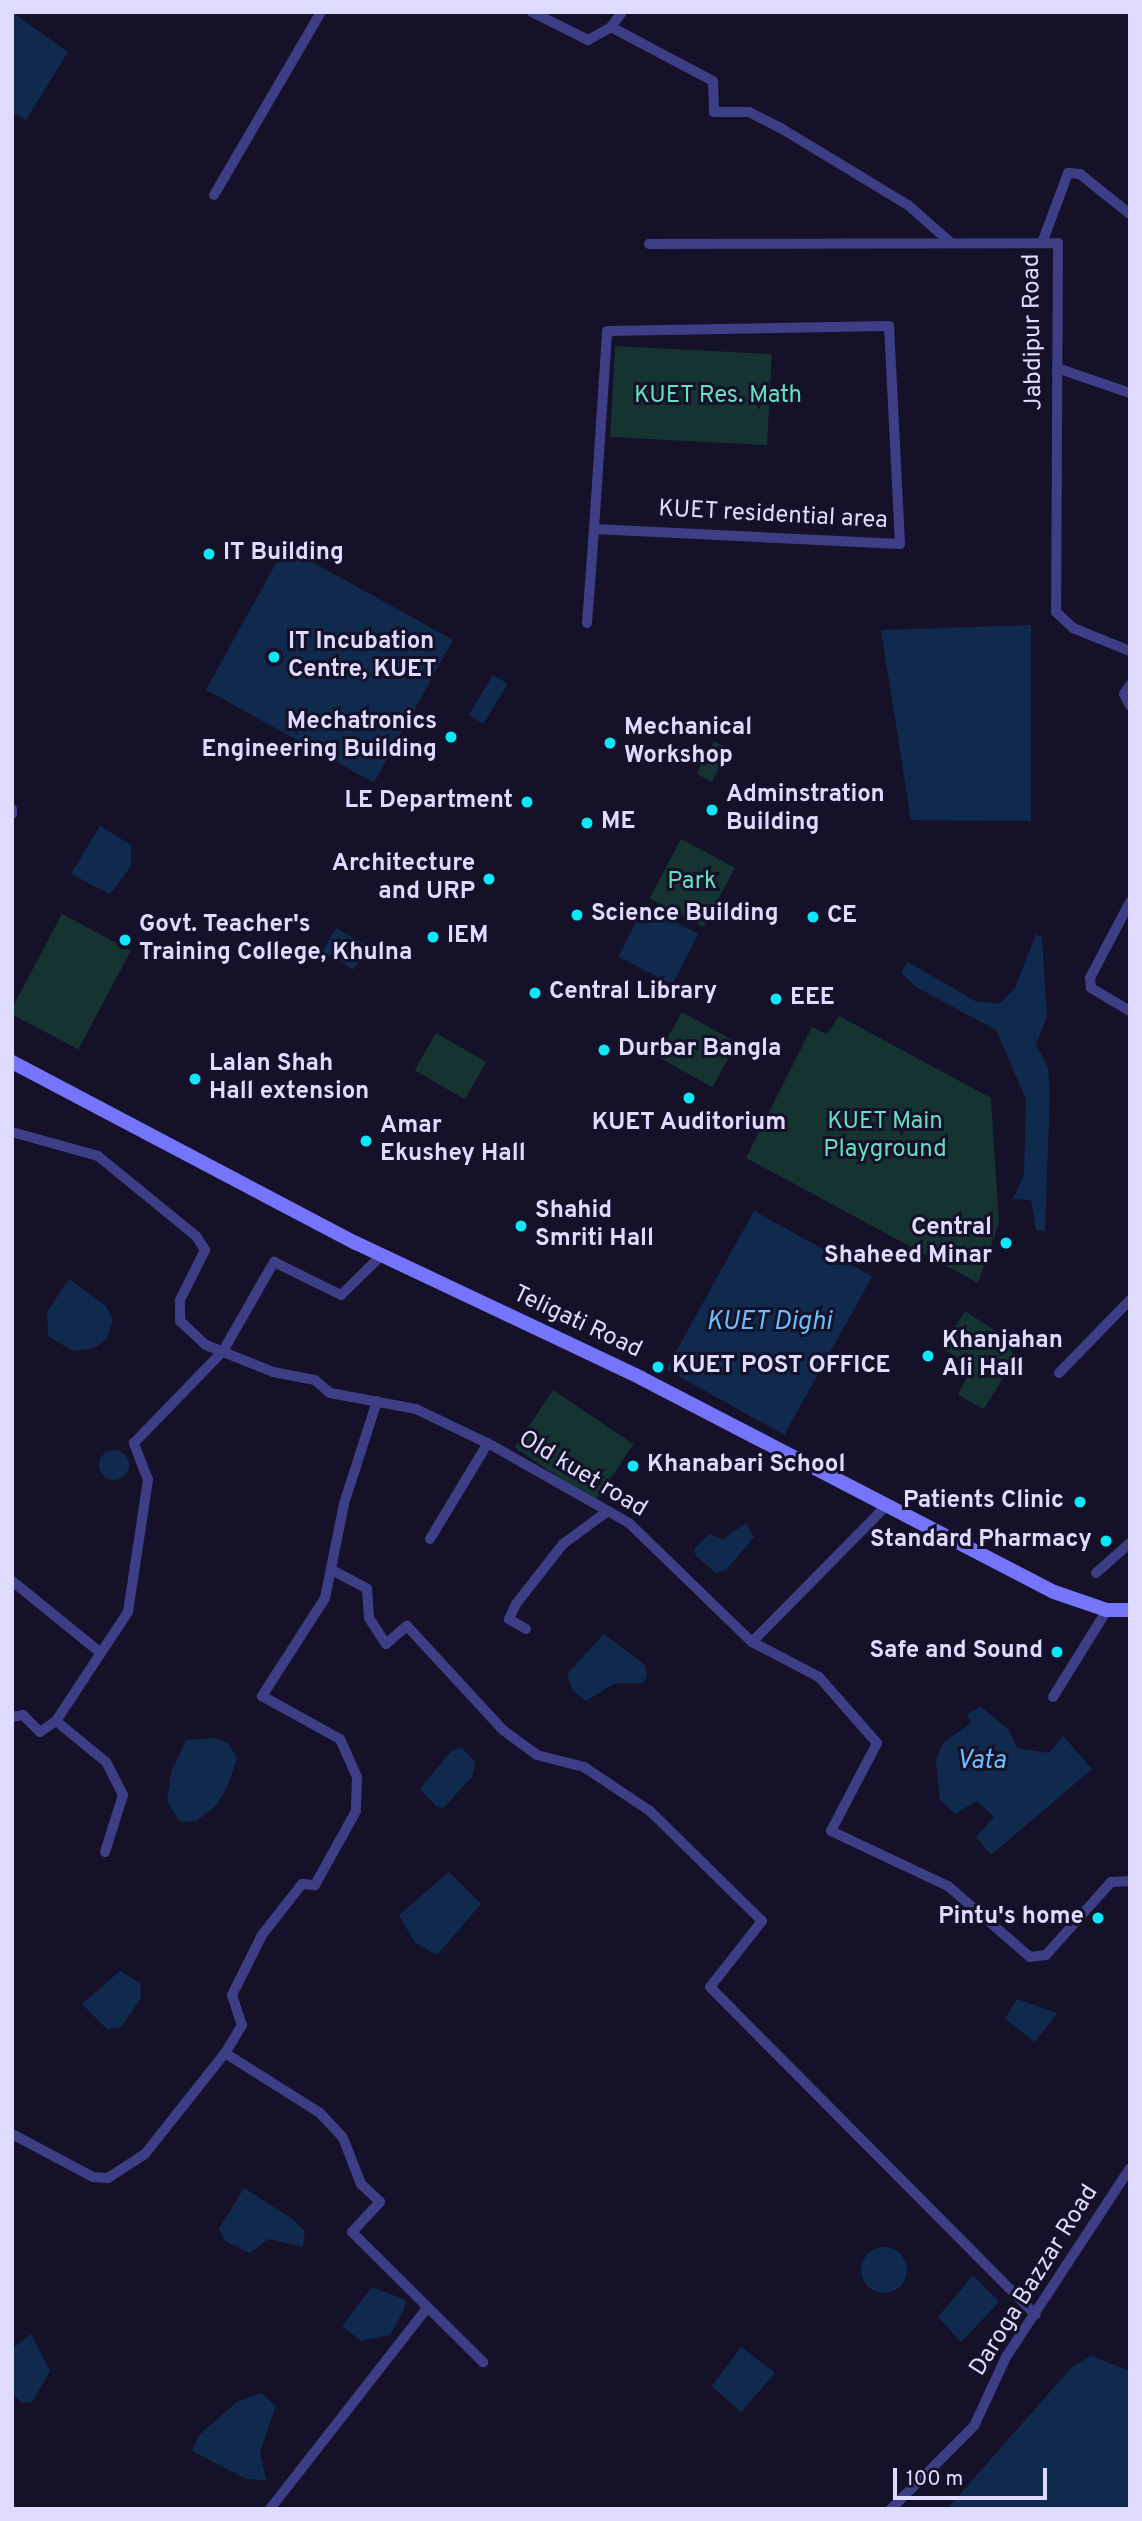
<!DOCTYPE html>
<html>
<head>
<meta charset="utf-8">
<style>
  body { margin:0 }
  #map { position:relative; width:1142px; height:2521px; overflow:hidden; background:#151129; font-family:Overpass,sans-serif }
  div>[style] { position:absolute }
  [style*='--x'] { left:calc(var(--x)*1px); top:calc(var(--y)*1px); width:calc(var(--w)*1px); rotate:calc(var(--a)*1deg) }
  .green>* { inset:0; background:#143331; transform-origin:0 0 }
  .water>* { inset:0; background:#102a4e; transform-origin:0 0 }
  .round { border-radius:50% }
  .minor>* { height:10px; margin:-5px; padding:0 5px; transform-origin:5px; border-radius:5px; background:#3e3e87 }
  .secondary>* { height:14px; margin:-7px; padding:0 7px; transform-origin:7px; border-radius:7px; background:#7475fb }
  .dots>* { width:19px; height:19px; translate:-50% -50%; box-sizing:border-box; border:4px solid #151129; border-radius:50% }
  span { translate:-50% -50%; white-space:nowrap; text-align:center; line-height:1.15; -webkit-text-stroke:6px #151129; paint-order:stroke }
  .street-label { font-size:24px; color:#dedbfe }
  .park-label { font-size:24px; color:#67debd }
  .poi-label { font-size:24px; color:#dedbfe; font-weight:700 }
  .left { translate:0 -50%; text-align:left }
  .right { translate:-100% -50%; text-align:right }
  .water-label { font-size:26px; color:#6bbdfb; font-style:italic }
  .frame { position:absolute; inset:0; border:14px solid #dedbfe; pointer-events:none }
  .scale { position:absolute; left:893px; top:2468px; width:154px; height:32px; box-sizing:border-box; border:4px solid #dedbfe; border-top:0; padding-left:9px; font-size:21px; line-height:24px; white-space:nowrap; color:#dedbfe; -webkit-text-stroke:5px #151129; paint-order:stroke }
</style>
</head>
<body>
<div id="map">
  <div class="green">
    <i style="left:615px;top:346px;width:157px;height:91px;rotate:3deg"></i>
    <i style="left:714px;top:741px;width:17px;height:37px;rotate:28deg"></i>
    <i style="left:681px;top:839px;width:61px;height:67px;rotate:28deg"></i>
    <i style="left:62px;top:914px;width:78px;height:112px;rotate:28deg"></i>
    <i style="left:682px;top:1012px;width:63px;height:51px;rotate:29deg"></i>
    <i style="clip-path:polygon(839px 1016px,991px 1098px,999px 1223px,978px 1283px,746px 1158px,812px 1027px,827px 1034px)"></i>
    <i style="left:436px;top:1033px;width:58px;height:43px;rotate:30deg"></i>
    <i style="clip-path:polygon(965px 1311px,994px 1330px,1016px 1357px,984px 1409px,958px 1395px,972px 1367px,942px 1348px)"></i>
    <i style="left:553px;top:1390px;width:97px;height:69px;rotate:34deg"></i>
  </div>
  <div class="water">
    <i style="clip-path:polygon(12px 12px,68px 52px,26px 120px,12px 112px)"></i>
    <i style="left:285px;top:547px;width:192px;height:163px;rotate:29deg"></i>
    <i style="clip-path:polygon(1031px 625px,1031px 821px,911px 820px,881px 630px)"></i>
    <i style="left:493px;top:675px;width:17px;height:47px;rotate:31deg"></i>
    <i style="clip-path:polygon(100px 826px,131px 845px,131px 866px,110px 894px,71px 874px)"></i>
    <i style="left:644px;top:906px;width:61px;height:57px;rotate:27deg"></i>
    <i style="left:336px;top:928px;width:36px;height:27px;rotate:30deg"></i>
    <i style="clip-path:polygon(1036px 934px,1042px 937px,1047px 1016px,1036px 1045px,1048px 1067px,1050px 1093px,1045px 1231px,1036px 1230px,1031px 1200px,1013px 1199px,1024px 1175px,1026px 1099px,996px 1030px,916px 987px,901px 972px,908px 962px,975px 1001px,1000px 1004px,1015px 988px)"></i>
    <i style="left:754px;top:1211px;width:135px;height:181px;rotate:29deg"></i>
    <i style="clip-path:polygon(69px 1279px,106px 1306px,113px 1320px,106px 1340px,94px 1348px,73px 1351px,48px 1336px,47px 1312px)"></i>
    <i class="round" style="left:99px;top:1450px;width:30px;height:30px"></i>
    <i style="clip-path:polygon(746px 1523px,754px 1537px,727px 1569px,716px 1573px,696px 1556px,694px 1549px,709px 1534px,723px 1539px)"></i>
    <i style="clip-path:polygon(604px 1634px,645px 1665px,647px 1676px,643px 1683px,615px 1683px,586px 1701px,573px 1691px,567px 1674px)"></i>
    <i style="clip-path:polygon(981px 1707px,1009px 1730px,1017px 1748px,1049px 1753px,1063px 1736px,1092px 1769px,991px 1855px,976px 1837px,994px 1817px,977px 1801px,955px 1814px,940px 1800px,936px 1760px,943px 1743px,971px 1723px,967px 1714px)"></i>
    <i style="clip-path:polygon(216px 1738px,228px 1743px,237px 1758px,228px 1785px,217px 1805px,196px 1821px,180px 1822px,167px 1801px,171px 1773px,186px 1740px)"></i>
    <i style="clip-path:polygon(462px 1748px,475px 1762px,472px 1777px,443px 1808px,436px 1806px,420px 1789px,451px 1751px)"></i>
    <i style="clip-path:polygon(449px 1872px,481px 1904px,437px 1955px,415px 1943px,399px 1915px)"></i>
    <i style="clip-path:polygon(120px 1971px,140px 1983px,141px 1998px,121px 2027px,107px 2029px,82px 2004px)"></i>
    <i style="clip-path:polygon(1017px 1999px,1057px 2013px,1035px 2042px,1005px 2019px)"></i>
    <i style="clip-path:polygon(244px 2188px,291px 2218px,305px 2231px,303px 2247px,268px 2239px,250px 2253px,225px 2241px,219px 2229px)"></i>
    <i class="round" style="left:861px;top:2247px;width:46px;height:46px"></i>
    <i style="clip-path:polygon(973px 2275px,999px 2302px,961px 2342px,938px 2317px)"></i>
    <i style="clip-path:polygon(372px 2287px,406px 2300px,404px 2310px,390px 2335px,361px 2341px,342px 2326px)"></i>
    <i style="clip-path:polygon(31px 2334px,50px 2371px,32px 2402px,22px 2403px,12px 2394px,12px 2349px)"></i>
    <i style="clip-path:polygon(741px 2347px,775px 2373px,741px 2412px,712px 2386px)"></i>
    <i style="clip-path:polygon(1091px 2356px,1130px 2371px,1130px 2509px,947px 2509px,1072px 2367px)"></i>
    <i style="clip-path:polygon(261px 2393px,276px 2406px,260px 2452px,266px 2480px,246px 2479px,192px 2451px,199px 2435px,237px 2402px)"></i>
  </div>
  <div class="minor">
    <i style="--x:532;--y:12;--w:63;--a:26.6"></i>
    <i style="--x:588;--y:40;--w:26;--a:-29"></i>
    <i style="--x:622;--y:12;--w:19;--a:126"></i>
    <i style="--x:611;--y:27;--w:115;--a:27.9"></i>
    <i style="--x:713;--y:81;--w:31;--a:88"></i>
    <i style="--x:714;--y:112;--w:35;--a:0"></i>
    <i style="--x:749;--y:112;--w:34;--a:27"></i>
    <i style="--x:779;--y:127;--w:151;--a:31.2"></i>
    <i style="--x:908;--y:205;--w:56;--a:41.4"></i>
    <i style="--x:214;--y:195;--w:212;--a:-59.7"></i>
    <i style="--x:1042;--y:243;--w:75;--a:-69.6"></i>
    <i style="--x:1068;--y:173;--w:12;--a:5"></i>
    <i style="--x:1080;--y:174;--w:64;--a:38.7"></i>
    <i style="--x:649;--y:244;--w:409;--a:-0.1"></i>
    <i style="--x:1058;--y:243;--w:369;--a:90.3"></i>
    <i style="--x:1056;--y:612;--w:23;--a:43"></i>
    <i style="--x:1073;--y:628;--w:61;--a:22"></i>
    <i style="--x:889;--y:326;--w:218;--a:87.1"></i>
    <i style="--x:900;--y:544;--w:306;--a:-177.2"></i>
    <i style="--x:594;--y:529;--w:198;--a:-86.2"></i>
    <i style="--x:607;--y:331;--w:282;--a:-1"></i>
    <i style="--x:1057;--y:368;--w:77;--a:18.9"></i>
    <i style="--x:587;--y:623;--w:94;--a:-85.7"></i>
    <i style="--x:1130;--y:685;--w:11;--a:124"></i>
    <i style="--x:1124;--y:694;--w:13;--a:63"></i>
    <i style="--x:12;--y:809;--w:5;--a:90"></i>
    <i style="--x:1130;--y:902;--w:86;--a:117.8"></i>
    <i style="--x:1090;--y:978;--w:10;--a:84"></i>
    <i style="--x:1091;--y:988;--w:45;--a:30.5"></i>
    <i style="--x:12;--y:1132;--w:89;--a:15.6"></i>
    <i style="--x:98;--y:1156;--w:127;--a:39.2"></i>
    <i style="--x:196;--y:1236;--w:17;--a:57"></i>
    <i style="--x:205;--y:1250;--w:56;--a:116.6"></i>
    <i style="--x:180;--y:1300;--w:21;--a:90"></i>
    <i style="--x:180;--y:1321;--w:35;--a:43"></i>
    <i style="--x:206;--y:1345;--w:72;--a:21.9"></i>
    <i style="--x:273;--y:1372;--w:43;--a:10.8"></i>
    <i style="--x:315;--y:1380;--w:20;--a:41"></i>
    <i style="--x:330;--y:1393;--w:87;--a:10.5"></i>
    <i style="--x:416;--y:1409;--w:85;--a:25.7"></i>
    <i style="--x:493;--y:1446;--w:156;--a:29.5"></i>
    <i style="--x:629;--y:1523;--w:171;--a:44.1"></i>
    <i style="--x:752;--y:1642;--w:76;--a:27.6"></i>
    <i style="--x:819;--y:1677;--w:88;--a:48.7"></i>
    <i style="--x:877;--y:1743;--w:99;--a:117.6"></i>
    <i style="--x:831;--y:1831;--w:129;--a:25.2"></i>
    <i style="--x:948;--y:1886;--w:108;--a:40.9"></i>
    <i style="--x:1030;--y:1957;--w:16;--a:-7"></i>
    <i style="--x:1046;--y:1955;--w:98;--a:-48.3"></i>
    <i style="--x:1111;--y:1882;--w:19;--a:-3"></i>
    <i style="--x:1059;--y:1373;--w:102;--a:-45.8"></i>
    <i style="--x:377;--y:1401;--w:108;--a:107.8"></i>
    <i style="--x:344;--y:1504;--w:96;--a:101.4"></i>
    <i style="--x:325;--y:1598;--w:117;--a:122.7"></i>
    <i style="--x:262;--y:1696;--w:89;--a:28.9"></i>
    <i style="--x:340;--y:1739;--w:42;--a:65.9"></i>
    <i style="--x:357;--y:1777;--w:34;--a:92"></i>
    <i style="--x:356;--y:1811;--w:85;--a:119"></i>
    <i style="--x:315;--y:1885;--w:13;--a:-176"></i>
    <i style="--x:302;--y:1884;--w:65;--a:128.1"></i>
    <i style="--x:262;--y:1935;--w:67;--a:116.6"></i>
    <i style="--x:232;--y:1995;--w:32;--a:72"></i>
    <i style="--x:242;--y:2025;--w:33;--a:121"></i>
    <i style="--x:225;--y:2053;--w:112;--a:32.3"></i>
    <i style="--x:320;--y:2113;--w:34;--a:47"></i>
    <i style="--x:343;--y:2138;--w:49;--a:68.6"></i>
    <i style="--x:361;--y:2184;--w:26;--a:43"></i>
    <i style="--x:380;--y:2202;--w:41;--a:133"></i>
    <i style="--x:352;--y:2232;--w:185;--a:44.8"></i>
    <i style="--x:430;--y:1539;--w:112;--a:-58.9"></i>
    <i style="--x:332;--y:1570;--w:40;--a:28"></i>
    <i style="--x:367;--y:1589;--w:29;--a:86"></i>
    <i style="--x:369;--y:1618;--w:31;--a:57"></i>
    <i style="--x:386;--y:1644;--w:28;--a:-41"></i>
    <i style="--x:407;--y:1626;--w:142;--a:47.3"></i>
    <i style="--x:503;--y:1730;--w:42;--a:36.3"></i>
    <i style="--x:537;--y:1755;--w:49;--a:14.3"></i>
    <i style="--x:584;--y:1767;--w:79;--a:33.7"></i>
    <i style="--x:650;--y:1811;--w:157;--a:44.5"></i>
    <i style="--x:762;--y:1921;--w:84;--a:128.2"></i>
    <i style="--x:710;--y:1987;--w:462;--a:45.2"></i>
    <i style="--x:1096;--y:1573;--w:45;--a:-41.4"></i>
    <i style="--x:12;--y:1581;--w:114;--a:39"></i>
    <i style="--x:526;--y:1629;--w:20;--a:-150"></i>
    <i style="--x:509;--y:1619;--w:17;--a:-65"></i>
    <i style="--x:516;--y:1604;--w:76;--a:-51.9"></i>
    <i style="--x:563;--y:1544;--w:56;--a:-36.3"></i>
    <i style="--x:752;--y:1642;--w:192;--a:-45.4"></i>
    <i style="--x:1053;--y:1697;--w:102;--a:-58.2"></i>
    <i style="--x:12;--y:1717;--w:11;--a:-10"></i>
    <i style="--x:23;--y:1715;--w:24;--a:45"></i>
    <i style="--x:40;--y:1732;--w:19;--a:-35"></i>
    <i style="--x:105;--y:1852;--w:60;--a:-72.5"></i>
    <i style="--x:123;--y:1795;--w:37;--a:-117"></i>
    <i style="--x:106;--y:1762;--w:65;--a:-140.6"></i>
    <i style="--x:56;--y:1721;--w:131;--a:-56.6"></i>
    <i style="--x:128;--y:1612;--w:134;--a:-81.4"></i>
    <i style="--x:148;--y:1480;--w:40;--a:-111"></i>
    <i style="--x:134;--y:1443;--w:128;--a:-45.9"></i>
    <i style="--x:223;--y:1351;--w:103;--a:-60.2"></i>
    <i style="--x:274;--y:1262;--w:75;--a:26.2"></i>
    <i style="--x:341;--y:1295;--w:57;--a:-44.3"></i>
    <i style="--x:12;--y:2134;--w:92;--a:28"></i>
    <i style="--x:93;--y:2177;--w:15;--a:4"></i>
    <i style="--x:108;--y:2178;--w:44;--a:-33"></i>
    <i style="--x:145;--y:2154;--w:129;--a:-51.6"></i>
    <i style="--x:270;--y:2509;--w:256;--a:-52"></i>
    <i style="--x:891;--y:2509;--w:117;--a:-45"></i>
    <i style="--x:974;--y:2426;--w:76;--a:-65.1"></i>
    <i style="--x:1006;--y:2357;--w:226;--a:-56.7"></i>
  </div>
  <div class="secondary">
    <i style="--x:12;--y:1062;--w:389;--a:27.8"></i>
    <i style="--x:356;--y:1243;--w:315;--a:25.3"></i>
    <i style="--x:641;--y:1378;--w:465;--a:27.4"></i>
    <i style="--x:1054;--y:1592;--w:56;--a:18.8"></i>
    <i style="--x:1107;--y:1610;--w:23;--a:0"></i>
  </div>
  <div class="dots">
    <i style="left:209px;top:554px;background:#0ce8f9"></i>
    <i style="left:274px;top:657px;background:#0ce8f9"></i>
    <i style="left:451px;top:737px;background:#0ce8f9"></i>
    <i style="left:610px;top:743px;background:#0ce8f9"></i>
    <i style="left:527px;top:802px;background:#0ce8f9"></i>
    <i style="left:712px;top:810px;background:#0ce8f9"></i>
    <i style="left:587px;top:823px;background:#0ce8f9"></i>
    <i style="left:489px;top:879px;background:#0ce8f9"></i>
    <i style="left:577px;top:915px;background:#0ce8f9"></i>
    <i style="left:813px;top:917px;background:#0ce8f9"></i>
    <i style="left:433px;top:937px;background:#0ce8f9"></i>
    <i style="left:125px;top:940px;background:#0ce8f9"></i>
    <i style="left:535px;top:993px;background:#0ce8f9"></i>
    <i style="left:776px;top:999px;background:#0ce8f9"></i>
    <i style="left:604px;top:1050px;background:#0ce8f9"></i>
    <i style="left:195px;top:1079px;background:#0ce8f9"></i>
    <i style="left:689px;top:1098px;background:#0ce8f9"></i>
    <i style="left:366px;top:1141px;background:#0ce8f9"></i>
    <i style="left:521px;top:1226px;background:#0ce8f9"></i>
    <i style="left:1006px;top:1243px;background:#0ce8f9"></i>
    <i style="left:928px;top:1356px;background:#0ce8f9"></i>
    <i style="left:658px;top:1367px;background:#0ce8f9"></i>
    <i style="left:633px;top:1466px;background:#0ce8f9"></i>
    <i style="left:1080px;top:1502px;background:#0ce8f9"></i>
    <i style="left:1106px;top:1541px;background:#0ce8f9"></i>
    <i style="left:1057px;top:1652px;background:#0ce8f9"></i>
    <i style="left:1098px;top:1918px;background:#0ce8f9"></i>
  </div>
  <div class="street-label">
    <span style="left:1034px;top:332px;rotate:-91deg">Jabdipur Road</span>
    <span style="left:773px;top:516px;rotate:3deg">KUET residential area</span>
    <span style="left:577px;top:1323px;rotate:25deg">Teligati Road</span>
    <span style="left:582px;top:1475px;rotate:31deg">Old kuet road</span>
    <span style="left:1035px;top:2281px;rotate:-58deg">Daroga Bazzar Road</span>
  </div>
  <div class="park-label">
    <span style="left:718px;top:397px">KUET Res. Math</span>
    <span style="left:692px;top:883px">Park</span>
    <span style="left:885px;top:1137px">KUET Main<br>Playground</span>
  </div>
  <div class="poi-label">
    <span class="left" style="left:223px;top:554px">IT Building</span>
    <span class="left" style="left:288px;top:657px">IT Incubation<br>Centre, KUET</span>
    <span class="right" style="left:437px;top:737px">Mechatronics<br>Engineering Building</span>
    <span class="left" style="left:624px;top:743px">Mechanical<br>Workshop</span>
    <span class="left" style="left:726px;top:810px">Adminstration<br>Building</span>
    <span class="right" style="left:513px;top:802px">LE Department</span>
    <span class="left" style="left:601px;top:823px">ME</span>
    <span class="right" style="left:475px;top:879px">Architecture<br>and URP</span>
    <span class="left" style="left:591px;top:915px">Science Building</span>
    <span class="left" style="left:827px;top:917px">CE</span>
    <span class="left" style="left:139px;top:940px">Govt. Teacher's<br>Training College, Khulna</span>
    <span class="left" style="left:447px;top:937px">IEM</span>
    <span class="left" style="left:549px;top:993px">Central Library</span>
    <span class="left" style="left:790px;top:999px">EEE</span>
    <span class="left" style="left:618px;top:1050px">Durbar Bangla</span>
    <span class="left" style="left:209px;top:1079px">Lalan Shah<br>Hall extension</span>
    <span style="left:689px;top:1124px">KUET Auditorium</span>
    <span class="left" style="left:380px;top:1141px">Amar<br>Ekushey Hall</span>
    <span class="left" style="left:535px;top:1226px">Shahid<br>Smriti Hall</span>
    <span class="right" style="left:992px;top:1243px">Central<br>Shaheed Minar</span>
    <span class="left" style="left:942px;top:1356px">Khanjahan<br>Ali Hall</span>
    <span class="left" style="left:672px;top:1367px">KUET POST OFFICE</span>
    <span class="left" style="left:647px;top:1466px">Khanabari School</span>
    <span class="right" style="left:1064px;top:1502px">Patients Clinic</span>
    <span class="right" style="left:1092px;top:1541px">Standard Pharmacy</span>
    <span class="right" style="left:1043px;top:1652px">Safe and Sound</span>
    <span class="right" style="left:1084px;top:1918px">Pintu's home</span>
  </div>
  <div class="water-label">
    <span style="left:769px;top:1323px">KUET Dighi</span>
    <span style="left:981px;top:1762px">Vata</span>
  </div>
  <div class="frame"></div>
  <div class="scale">100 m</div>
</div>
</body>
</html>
